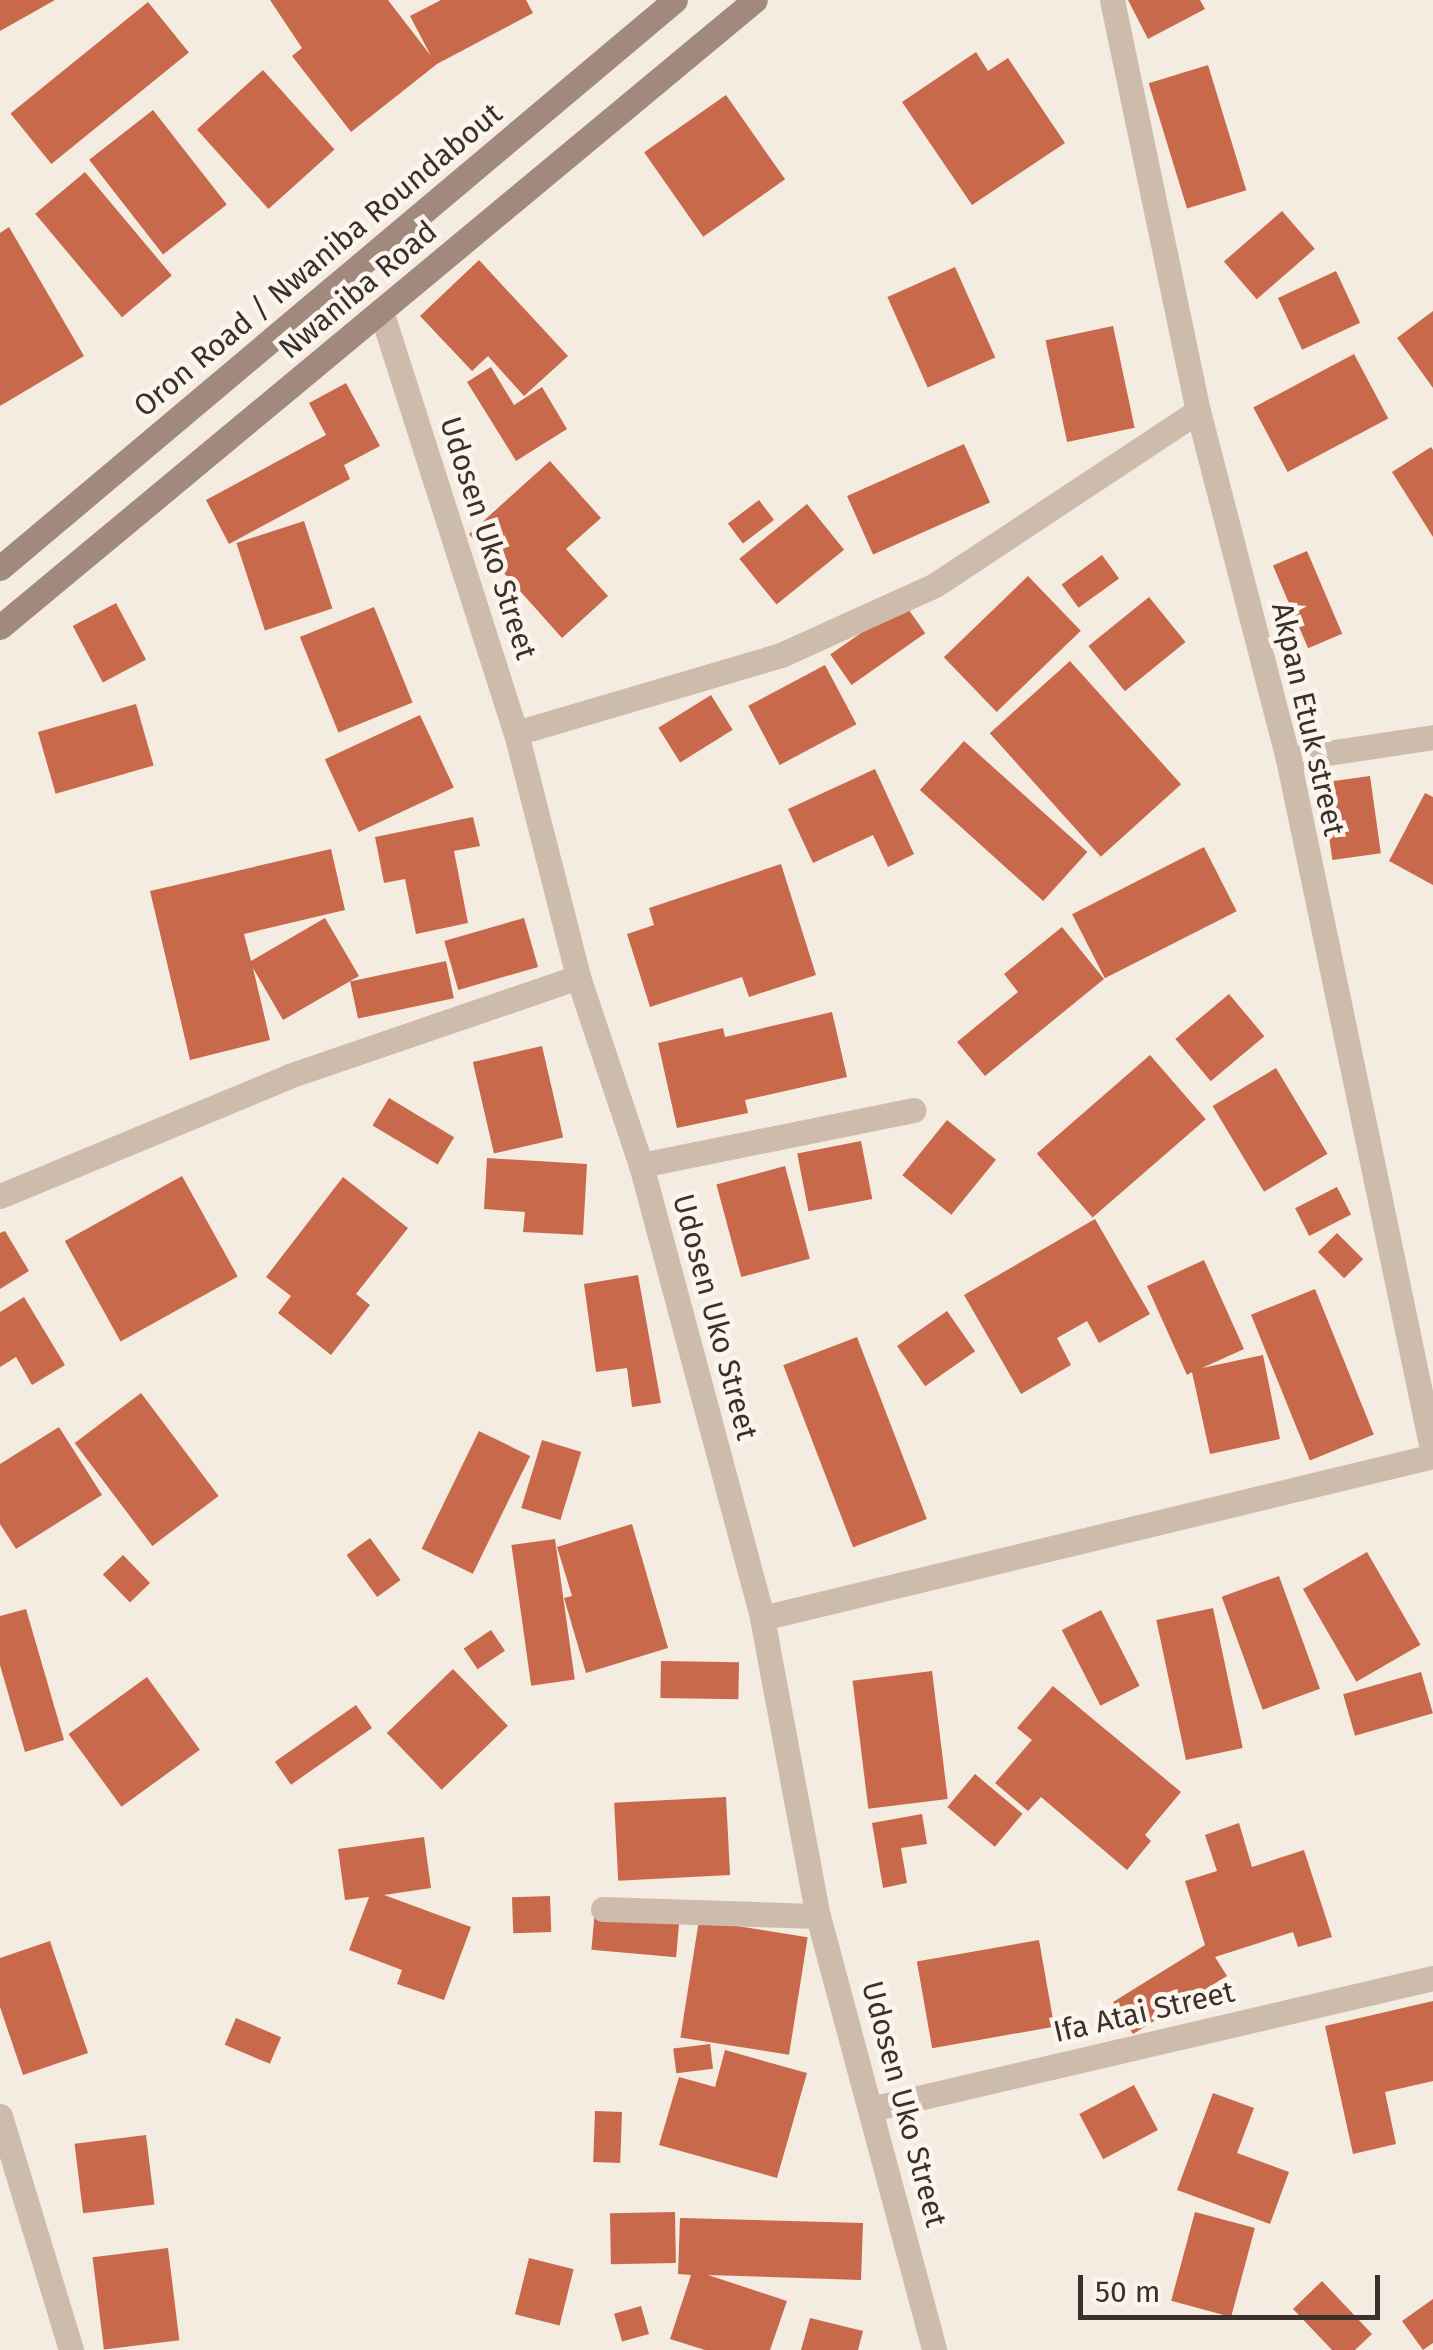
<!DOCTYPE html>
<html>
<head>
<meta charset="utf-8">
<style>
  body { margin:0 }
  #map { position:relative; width:1433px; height:2350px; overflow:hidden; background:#f4ebe1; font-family:"Fira Sans",sans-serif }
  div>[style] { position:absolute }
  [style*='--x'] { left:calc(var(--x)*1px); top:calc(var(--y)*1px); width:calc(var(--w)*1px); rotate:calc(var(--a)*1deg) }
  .building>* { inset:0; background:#c8694b; transform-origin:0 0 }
  .minor>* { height:25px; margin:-12.5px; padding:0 12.5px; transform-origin:12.5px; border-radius:12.5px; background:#cdbbac }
  .secondary>* { height:25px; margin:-12.5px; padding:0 12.5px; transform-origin:12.5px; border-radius:12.5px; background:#a18a7d }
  span { translate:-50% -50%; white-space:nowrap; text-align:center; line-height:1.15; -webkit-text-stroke:9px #fbf5ee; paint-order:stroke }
  .street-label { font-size:30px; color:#3b302b }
  .scale { position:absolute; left:1078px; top:2275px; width:302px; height:45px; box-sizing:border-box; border:5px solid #3b302b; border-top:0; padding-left:12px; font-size:30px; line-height:35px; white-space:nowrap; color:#3b302b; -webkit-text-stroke:8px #fbf5ee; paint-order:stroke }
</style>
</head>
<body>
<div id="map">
  <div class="building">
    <i style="clip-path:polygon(0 0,55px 0,0 31px)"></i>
    <i style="clip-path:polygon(270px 0,388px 0,431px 56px,410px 16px,441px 0,526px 0,533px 13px,437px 64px,351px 132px,292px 56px,302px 48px)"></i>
    <i style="clip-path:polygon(1128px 0,1200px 0,1205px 9px,1148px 39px)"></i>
    <i style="left:148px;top:2px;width:65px;height:177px;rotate:51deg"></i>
    <i style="clip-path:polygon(976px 52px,988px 71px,1008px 58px,1065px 143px,972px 205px,902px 102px)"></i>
    <i style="left:1208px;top:65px;width:131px;height:62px;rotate:73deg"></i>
    <i style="left:263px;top:70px;width:107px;height:89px;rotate:48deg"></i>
    <i style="left:726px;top:95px;width:103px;height:100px;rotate:55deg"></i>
    <i style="left:153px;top:110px;width:120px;height:81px;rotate:52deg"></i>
    <i style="left:85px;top:172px;width:135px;height:65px;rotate:50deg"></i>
    <i style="left:1282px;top:211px;width:50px;height:77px;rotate:49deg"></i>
    <i style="clip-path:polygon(9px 227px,84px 356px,0 406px,0 233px)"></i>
    <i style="clip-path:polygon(479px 260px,568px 356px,524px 396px,488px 356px,472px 371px,420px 316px)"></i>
    <i style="left:955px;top:267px;width:99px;height:74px;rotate:66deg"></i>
    <i style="left:1336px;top:271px;width:57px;height:64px;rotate:65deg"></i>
    <i style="clip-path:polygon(1433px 311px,1433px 388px,1397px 338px)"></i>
    <i style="left:1113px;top:326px;width:104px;height:69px;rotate:78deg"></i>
    <i style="left:1354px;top:354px;width:73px;height:114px;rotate:62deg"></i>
    <i style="clip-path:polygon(491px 367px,514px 405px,542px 387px,567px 429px,516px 461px,467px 382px)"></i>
    <i style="clip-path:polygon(346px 383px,380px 446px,344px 465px,350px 479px,229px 544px,206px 500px,326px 435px,309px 403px)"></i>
    <i style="left:964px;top:444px;width:64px;height:128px;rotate:66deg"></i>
    <i style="clip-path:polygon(1431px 447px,1433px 450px,1433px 537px,1392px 472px)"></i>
    <i style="clip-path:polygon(550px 461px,601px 518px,566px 549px,608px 596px,562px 638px,469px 534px)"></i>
    <i style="left:759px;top:500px;width:25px;height:39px;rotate:53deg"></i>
    <i style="left:807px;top:504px;width:59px;height:87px;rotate:51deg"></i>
    <i style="left:304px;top:521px;width:92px;height:71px;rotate:72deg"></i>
    <i style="left:1307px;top:551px;width:90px;height:37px;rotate:67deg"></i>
    <i style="left:1102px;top:555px;width:29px;height:50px;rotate:54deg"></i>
    <i style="left:1028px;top:576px;width:76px;height:117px;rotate:46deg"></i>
    <i style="left:1149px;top:597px;width:58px;height:78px;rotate:51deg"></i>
    <i style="left:116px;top:603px;width:64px;height:49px;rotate:62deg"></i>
    <i style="left:904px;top:603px;width:37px;height:90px;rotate:55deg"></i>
    <i style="left:374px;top:607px;width:103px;height:80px;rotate:68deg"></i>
    <i style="left:1070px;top:661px;width:166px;height:108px;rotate:48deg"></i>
    <i style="left:825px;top:665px;width:67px;height:87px;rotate:62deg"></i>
    <i style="left:711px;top:695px;width:41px;height:62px;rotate:58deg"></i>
    <i style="left:136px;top:704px;width:64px;height:102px;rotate:74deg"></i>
    <i style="left:420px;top:715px;width:80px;height:105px;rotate:65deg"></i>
    <i style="left:964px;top:741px;width:166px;height:66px;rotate:42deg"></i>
    <i style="clip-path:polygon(875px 769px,914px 854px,888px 867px,873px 835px,813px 863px,788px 809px)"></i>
    <i style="left:1370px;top:776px;width:78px;height:49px;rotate:82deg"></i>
    <i style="clip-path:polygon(1425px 793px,1433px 797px,1433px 885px,1389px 861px)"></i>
    <i style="clip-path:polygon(473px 817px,480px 846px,454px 851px,468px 923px,416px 934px,405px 879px,384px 883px,375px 837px)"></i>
    <i style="left:1204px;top:847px;width:72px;height:148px;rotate:63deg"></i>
    <i style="clip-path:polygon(331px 849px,345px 910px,244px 934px,251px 961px,325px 918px,359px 976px,283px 1020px,253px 968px,270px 1040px,190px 1060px,150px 891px)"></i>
    <i style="clip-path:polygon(781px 864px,816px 975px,749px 997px,742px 977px,650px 1007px,627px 934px,654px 925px,649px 908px)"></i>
    <i style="left:524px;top:918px;width:51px;height:83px;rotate:74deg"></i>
    <i style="clip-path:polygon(1062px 927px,1104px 979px,985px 1076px,957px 1042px,1018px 992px,1004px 974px)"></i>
    <i style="left:446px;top:961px;width:38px;height:98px;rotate:78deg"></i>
    <i style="left:1229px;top:994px;width:55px;height:70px;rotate:50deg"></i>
    <i style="clip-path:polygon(832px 1012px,847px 1077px,745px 1100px,748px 1113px,677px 1128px,658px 1043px,723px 1028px,725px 1037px)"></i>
    <i style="left:542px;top:1046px;width:94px;height:71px;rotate:77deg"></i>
    <i style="left:1150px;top:1055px;width:85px;height:150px;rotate:49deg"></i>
    <i style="left:1276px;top:1068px;width:100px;height:74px;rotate:59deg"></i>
    <i style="left:389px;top:1098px;width:76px;height:32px;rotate:31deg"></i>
    <i style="left:947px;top:1120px;width:63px;height:71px;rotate:39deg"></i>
    <i style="left:861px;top:1141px;width:59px;height:65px;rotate:79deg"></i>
    <i style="clip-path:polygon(487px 1158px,587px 1164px,583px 1235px,523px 1232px,525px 1212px,484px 1209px)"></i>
    <i style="left:785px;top:1166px;width:96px;height:71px;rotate:75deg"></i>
    <i style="left:182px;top:1176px;width:115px;height:134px;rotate:61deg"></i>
    <i style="clip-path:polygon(343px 1177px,408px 1228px,356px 1294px,370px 1305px,331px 1355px,278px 1313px,291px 1296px,266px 1277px)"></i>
    <i style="left:1337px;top:1187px;width:31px;height:47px;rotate:63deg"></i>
    <i style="clip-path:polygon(1095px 1219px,1150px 1314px,1099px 1343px,1087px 1321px,1057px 1338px,1071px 1365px,1021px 1394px,964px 1295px)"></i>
    <i style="clip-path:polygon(5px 1231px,29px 1271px,0 1289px,0 1233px)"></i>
    <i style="left:1337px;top:1233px;width:37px;height:27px;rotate:45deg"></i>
    <i style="clip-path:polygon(1204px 1260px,1244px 1349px,1202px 1368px,1263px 1355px,1280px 1439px,1210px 1454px,1192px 1372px,1187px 1375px,1147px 1286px)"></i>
    <i style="clip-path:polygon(638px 1275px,661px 1403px,632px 1407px,627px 1368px,596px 1372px,584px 1284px)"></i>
    <i style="left:1315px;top:1289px;width:157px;height:69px;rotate:68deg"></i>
    <i style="clip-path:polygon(24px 1297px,65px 1365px,32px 1385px,16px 1357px,0 1367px,0 1312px)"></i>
    <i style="left:947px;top:1311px;width:49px;height:61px;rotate:55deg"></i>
    <i style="left:857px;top:1337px;width:195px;height:79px;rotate:69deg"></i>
    <i style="left:141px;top:1393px;width:129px;height:83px;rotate:53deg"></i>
    <i style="clip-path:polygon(59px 1427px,102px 1495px,16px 1549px,0 1524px,0 1464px)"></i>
    <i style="left:479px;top:1431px;width:57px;height:131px;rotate:26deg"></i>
    <i style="left:542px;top:1440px;width:41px;height:71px;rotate:17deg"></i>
    <i style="clip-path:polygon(632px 1524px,668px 1648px,586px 1673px,564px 1598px,572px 1596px,557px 1547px)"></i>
    <i style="left:370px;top:1538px;width:52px;height:29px;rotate:54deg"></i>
    <i style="left:555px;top:1539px;width:142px;height:44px;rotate:82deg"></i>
    <i style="left:1367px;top:1552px;width:107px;height:74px;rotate:60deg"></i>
    <i style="left:123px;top:1555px;width:39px;height:28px;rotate:46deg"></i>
    <i style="left:1279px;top:1576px;width:120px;height:61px;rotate:70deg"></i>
    <i style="left:1213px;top:1608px;width:143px;height:58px;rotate:78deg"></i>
    <i style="clip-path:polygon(26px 1609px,64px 1740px,25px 1752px,0 1665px,0 1616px)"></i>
    <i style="left:1101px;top:1610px;width:85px;height:44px;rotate:63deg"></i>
    <i style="left:491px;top:1630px;width:25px;height:33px;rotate:56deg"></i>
    <i style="left:661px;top:1661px;width:78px;height:37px;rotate:1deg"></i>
    <i style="left:453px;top:1669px;width:79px;height:92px;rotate:46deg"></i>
    <i style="left:932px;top:1671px;width:129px;height:80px;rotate:83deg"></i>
    <i style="left:1421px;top:1672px;width:43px;height:81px;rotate:74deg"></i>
    <i style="left:147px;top:1677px;width:90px;height:97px;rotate:54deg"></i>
    <i style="clip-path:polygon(1053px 1686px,1181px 1792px,1145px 1835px,1151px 1841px,1127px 1870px,1041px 1797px,1028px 1811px,995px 1783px,1032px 1740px,1017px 1728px)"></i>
    <i style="left:356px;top:1705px;width:28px;height:99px;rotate:55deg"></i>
    <i style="left:975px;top:1774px;width:62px;height:43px;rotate:40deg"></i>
    <i style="left:726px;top:1797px;width:78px;height:112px;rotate:87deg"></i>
    <i style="clip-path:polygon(922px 1814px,927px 1844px,901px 1848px,907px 1883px,883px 1888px,872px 1823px)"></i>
    <i style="clip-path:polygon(1239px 1823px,1252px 1867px,1304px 1850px,1332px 1937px,1298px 1947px,1293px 1932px,1215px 1957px,1227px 1976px,1133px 2034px,1113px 2002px,1205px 1945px,1185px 1881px,1217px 1871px,1205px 1835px)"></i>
    <i style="clip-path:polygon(424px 1837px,431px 1888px,384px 1895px,471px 1927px,444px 2000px,397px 1984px,402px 1970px,349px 1950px,369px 1897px,345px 1900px,338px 1849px)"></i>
    <i style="left:550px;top:1896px;width:36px;height:38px;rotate:88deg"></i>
    <i style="left:595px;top:1909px;width:85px;height:41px;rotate:5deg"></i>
    <i style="left:699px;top:1920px;width:110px;height:119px;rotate:9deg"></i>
    <i style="left:1039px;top:1940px;width:88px;height:124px;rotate:80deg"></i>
    <i style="clip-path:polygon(50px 1941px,88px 2053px,23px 2075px,0 2007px,0 1958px)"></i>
    <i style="clip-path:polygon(1433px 2001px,1433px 2081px,1385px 2092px,1396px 2144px,1353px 2154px,1325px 2026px)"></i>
    <i style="left:236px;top:2018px;width:49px;height:29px;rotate:23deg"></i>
    <i style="left:710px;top:2044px;width:25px;height:37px;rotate:83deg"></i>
    <i style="clip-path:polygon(725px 2050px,807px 2073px,777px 2178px,659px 2145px,679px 2077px,715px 2087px)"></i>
    <i style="left:1134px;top:2085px;width:51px;height:62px;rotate:62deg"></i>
    <i style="clip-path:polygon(1213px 2093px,1254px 2108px,1237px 2153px,1289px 2172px,1270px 2224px,1177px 2190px)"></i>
    <i style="left:595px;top:2111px;width:27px;height:51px;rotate:2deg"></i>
    <i style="left:146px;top:2135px;width:70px;height:72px;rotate:83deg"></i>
    <i style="left:675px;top:2212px;width:51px;height:65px;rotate:89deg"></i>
    <i style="left:1195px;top:2212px;width:62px;height:92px;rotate:15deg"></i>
    <i style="clip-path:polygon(680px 2218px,863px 2223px,861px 2280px,708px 2275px,787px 2301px,770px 2350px,705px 2350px,670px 2339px,691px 2275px,678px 2274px)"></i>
    <i style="left:168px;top:2248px;width:93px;height:76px;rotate:83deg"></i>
    <i style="left:529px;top:2258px;width:46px;height:58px;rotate:14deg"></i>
    <i style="clip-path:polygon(1322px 2281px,1372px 2334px,1355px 2350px,1332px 2350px,1293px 2309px)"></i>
    <i style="clip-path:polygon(1433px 2299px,1433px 2343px,1423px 2350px,1402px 2321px)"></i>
    <i style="left:641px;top:2306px;width:29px;height:28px;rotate:74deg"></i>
    <i style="clip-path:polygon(810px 2318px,863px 2331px,858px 2350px,801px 2350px)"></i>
  </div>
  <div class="minor">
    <i style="--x:1112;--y:0;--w:420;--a:78.2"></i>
    <i style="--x:1198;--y:411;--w:359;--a:75.5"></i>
    <i style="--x:1288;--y:759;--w:710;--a:78.22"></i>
    <i style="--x:382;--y:314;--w:440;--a:72.3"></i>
    <i style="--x:516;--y:733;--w:252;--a:75.7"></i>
    <i style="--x:578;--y:977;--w:198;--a:71.5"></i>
    <i style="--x:641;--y:1165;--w:469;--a:75"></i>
    <i style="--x:762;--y:1618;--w:303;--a:79.4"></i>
    <i style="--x:818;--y:1916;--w:449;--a:75"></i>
    <i style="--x:516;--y:733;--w:276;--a:-16.4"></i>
    <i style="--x:781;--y:655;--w:169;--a:-24.4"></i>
    <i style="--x:935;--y:585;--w:315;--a:-33.5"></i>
    <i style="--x:1288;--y:759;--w:147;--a:-8.6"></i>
    <i style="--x:641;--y:1165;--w:278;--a:-11.4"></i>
    <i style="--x:0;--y:1196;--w:313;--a:-22.5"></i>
    <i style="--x:289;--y:1076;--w:305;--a:-18.9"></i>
    <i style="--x:762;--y:1618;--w:690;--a:-13.57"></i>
    <i style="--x:603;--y:1909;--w:215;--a:1.9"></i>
    <i style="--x:871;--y:2109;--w:577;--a:-13.12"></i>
    <i style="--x:0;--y:2116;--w:245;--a:73.1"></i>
  </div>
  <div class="secondary">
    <i style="--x:0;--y:568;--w:882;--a:-40.08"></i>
    <i style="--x:0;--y:627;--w:981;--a:-39.71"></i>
  </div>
  <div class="street-label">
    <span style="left:318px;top:260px;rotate:-40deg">Oron Road / Nwaniba Roundabout</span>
    <span style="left:358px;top:290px;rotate:-40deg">Nwaniba Road</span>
    <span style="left:488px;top:538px;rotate:72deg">Udosen Uko Street</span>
    <span style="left:1308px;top:719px;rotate:77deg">Akpan Etuk street</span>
    <span style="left:715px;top:1317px;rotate:75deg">Udosen Uko Street</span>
    <span style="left:1144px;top:2012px;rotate:-13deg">Ifa Atai Street</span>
    <span style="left:904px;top:2104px;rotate:75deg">Udosen Uko Street</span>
  </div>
  <div class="scale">50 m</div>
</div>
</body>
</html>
